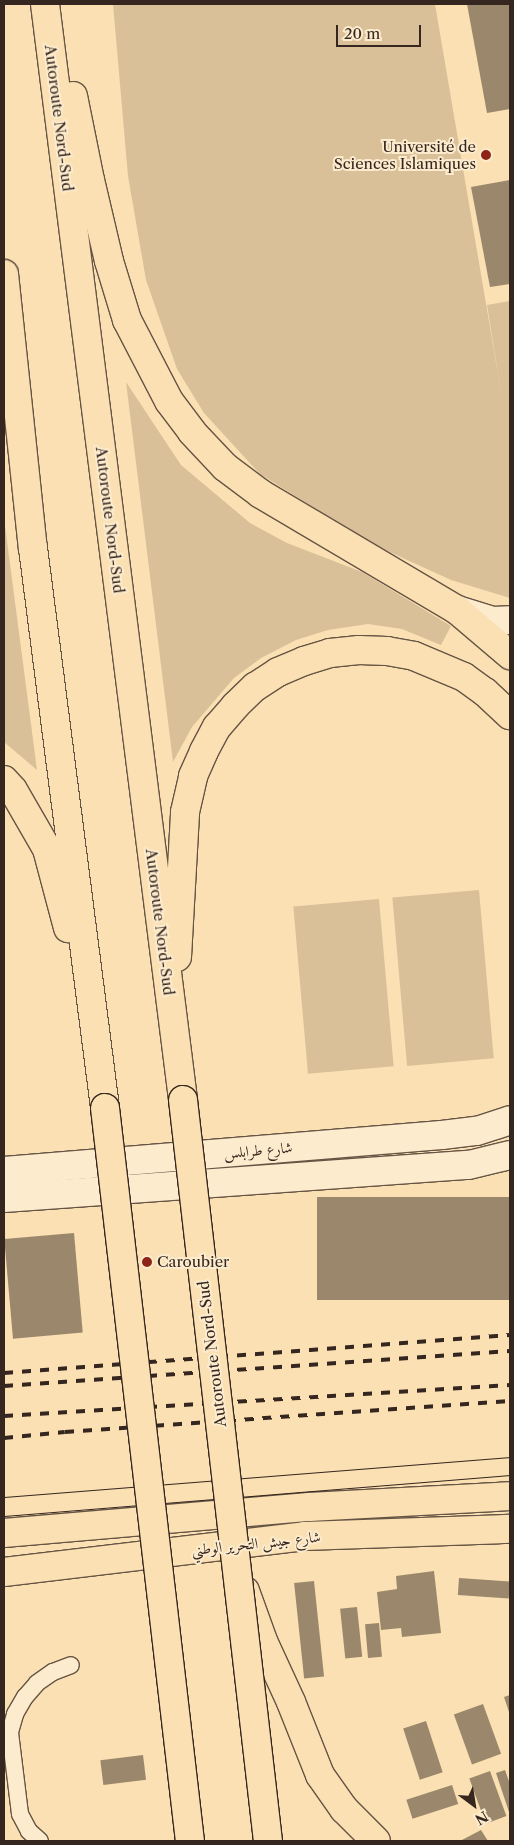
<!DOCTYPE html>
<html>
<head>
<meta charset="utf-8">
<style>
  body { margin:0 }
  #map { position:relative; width:514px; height:1845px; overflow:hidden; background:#fae0b2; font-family:"Libre Caslon Text",Amiri,serif }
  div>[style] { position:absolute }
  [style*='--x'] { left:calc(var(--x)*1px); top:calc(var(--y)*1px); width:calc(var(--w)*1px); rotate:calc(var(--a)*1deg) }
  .green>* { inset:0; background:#d9c099; transform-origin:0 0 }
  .building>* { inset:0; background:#9b876b; transform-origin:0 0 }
  .roads { filter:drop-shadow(1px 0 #665444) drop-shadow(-1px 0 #665444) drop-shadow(0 1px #665444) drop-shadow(0 -1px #665444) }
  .service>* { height:16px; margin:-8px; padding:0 8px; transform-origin:8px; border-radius:8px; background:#fcebcd }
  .minor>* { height:28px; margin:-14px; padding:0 14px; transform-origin:14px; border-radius:14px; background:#fcebcd }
  .secondary>* { height:28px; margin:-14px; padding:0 14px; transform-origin:14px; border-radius:14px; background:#fcebcd }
  .trunk>* { height:28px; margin:-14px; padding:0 14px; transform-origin:14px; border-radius:14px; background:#fae0b2 }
  .motorway>* { height:28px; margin:-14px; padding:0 14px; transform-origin:14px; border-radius:14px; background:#fae0b2 }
  .tram>* { height:1px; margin:-0.5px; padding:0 0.5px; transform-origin:0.5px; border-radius:0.5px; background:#35261f }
  .rail>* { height:4px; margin-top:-2px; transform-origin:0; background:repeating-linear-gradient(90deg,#35261f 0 9px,transparent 0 18px) }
  .bridges { filter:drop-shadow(1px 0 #35261f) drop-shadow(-1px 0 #35261f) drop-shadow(0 1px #35261f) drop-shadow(0 -1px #35261f) }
  .motorway-bridge>* { height:28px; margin:-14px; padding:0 14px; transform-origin:14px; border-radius:14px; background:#fae0b2 }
  .dots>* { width:14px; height:14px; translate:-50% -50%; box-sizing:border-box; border:2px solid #fcebcd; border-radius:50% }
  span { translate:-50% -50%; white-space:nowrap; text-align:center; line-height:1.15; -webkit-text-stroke:4px #fcebcd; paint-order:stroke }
  .street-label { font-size:15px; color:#35261f }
  .poi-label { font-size:15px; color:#35261f }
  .right { translate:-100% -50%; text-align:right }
  .left { translate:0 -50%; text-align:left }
  .frame { position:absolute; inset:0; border:5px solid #35261f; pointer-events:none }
  .north { position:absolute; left:449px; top:1780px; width:50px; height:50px; -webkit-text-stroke:4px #fcebcd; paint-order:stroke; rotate:149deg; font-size:14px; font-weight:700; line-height:20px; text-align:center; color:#35261f }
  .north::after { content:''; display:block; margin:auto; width:18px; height:22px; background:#35261f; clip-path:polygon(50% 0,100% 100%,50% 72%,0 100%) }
  .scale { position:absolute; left:336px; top:25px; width:85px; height:22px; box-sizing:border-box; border:2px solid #35261f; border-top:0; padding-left:6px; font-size:15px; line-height:18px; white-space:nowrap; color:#35261f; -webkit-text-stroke:4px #fcebcd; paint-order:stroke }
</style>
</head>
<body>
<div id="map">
  <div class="green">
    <i style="clip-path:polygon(113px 4px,435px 4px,501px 392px,487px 305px,510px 301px,510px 598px,451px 580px,383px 549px,321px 512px,260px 474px,204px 413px,177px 369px,146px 280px,128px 176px)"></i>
    <i style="clip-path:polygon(126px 382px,181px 465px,250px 523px,287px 543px,362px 572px,451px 626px,441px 645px,402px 629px,368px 624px,328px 630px,296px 640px,261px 658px,234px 678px,192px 727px,173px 762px)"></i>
    <i style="clip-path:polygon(4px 518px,37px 770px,4px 742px)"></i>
    <i style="left:479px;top:890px;width:169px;height:87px;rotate:85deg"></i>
    <i style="left:379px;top:899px;width:168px;height:86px;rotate:85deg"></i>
  </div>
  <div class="building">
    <i style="clip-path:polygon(467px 4px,510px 4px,510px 109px,487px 113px)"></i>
    <i style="clip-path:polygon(510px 180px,510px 284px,490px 287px,471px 187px)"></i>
    <i style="left:510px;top:1197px;width:103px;height:193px;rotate:90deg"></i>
    <i style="left:74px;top:1233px;width:100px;height:70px;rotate:85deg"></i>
    <i style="clip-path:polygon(434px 1571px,441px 1633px,402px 1637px,401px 1628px,381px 1630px,377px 1592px,397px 1589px,396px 1576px)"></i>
    <i style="left:459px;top:1578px;width:51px;height:17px;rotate:4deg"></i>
    <i style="left:314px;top:1581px;width:96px;height:20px;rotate:84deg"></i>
    <i style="left:357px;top:1607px;width:50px;height:17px;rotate:84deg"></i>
    <i style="left:379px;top:1623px;width:34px;height:14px;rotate:85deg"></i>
    <i style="clip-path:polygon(510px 1695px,510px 1715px,504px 1697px)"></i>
    <i style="left:483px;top:1704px;width:53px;height:31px;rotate:70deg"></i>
    <i style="left:426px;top:1721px;width:54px;height:24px;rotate:72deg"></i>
    <i style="left:143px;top:1755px;width:25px;height:43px;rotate:83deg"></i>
    <i style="clip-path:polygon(505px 1770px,510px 1784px,510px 1815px,496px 1773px)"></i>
    <i style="left:490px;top:1771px;width:48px;height:22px;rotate:70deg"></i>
    <i style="left:452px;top:1785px;width:20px;height:48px;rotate:72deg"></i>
    <i style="clip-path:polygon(481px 1830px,488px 1841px,460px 1841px)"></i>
  </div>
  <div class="roads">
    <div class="service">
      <i style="--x:40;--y:1841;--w:15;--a:-138"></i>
      <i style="--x:29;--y:1831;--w:19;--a:-118"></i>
      <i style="--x:20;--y:1814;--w:83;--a:-97"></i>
      <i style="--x:10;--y:1732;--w:19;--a:-74"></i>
      <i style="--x:15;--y:1714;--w:20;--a:-60"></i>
      <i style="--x:25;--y:1697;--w:18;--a:-49"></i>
      <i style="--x:37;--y:1683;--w:19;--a:-35"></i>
      <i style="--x:53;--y:1672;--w:19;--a:-21"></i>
    </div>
    <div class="minor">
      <i style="--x:457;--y:610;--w:38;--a:17"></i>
      <i style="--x:493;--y:621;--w:17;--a:-3"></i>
    </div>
    <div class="secondary">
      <i style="--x:4;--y:1171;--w:439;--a:-4.7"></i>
      <i style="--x:442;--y:1135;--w:35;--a:-7"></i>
      <i style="--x:477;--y:1131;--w:35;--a:-18"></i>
      <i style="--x:4;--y:1198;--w:466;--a:-4.1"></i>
      <i style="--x:469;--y:1165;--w:42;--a:-13.7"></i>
    </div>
    <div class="trunk">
      <i style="--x:4;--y:1533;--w:306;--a:-4.9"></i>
      <i style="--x:309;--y:1507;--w:201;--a:-3.1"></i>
      <i style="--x:4;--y:1572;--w:303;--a:-6.8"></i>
      <i style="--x:305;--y:1536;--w:205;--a:-2"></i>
    </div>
    <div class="motorway">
      <i style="--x:45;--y:4;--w:1105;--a:82.82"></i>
      <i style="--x:73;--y:96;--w:86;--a:78.6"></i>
      <i style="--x:90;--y:180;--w:83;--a:76.8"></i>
      <i style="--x:109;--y:261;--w:62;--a:73"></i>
      <i style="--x:127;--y:320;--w:91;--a:62.6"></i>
      <i style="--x:169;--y:401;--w:39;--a:53"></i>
      <i style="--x:192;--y:432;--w:48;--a:46.7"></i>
      <i style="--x:225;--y:467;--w:45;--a:36.9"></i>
      <i style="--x:261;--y:494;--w:228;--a:30.6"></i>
      <i style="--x:457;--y:610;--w:70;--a:40.3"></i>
      <i style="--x:4;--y:274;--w:276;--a:84"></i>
      <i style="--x:33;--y:548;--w:565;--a:82.67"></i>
      <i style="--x:4;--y:780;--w:13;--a:48"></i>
      <i style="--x:13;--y:790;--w:68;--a:60"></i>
      <i style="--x:47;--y:849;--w:82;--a:75.1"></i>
      <i style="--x:177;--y:957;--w:145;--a:-86.8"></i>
      <i style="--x:185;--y:812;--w:37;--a:-77"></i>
      <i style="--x:193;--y:776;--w:27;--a:-66"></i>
      <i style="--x:204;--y:751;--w:27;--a:-62"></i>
      <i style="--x:217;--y:727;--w:28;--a:-49"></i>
      <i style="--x:235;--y:706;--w:28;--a:-44"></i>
      <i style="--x:255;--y:687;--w:27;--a:-33"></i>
      <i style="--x:278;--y:672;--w:28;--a:-23"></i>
      <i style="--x:304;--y:661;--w:27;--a:-17"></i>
      <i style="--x:330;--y:653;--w:29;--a:-6"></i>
      <i style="--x:359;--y:650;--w:28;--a:2"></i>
      <i style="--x:387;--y:651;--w:27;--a:10"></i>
      <i style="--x:414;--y:656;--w:54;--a:22.8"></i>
      <i style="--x:464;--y:677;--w:26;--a:36"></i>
      <i style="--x:485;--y:692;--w:34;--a:43"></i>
      <i style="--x:245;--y:1591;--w:53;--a:70.2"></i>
      <i style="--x:263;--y:1641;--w:67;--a:65.3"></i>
      <i style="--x:291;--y:1702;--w:79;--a:68.3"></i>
      <i style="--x:320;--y:1775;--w:42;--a:54.8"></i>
      <i style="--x:344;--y:1809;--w:45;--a:45"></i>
    </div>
  </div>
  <div class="tram">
    <i style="--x:4;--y:1497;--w:508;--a:-4.52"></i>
    <i style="--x:4;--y:1516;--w:508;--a:-4.63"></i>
  </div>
  <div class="rail">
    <i style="--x:4;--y:1373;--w:507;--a:-4.29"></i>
    <i style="--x:4;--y:1386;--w:507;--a:-3.96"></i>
    <i style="--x:4;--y:1416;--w:507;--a:-3.51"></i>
    <i style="--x:4;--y:1438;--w:61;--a:-5.6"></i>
    <i style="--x:65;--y:1432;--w:446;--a:-4"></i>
  </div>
  <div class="bridges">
    <div class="motorway-bridge">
      <i style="--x:183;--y:1100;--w:746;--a:83.46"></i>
      <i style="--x:105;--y:1108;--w:738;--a:83.39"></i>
    </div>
  </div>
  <div class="dots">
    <i style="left:486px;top:155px;background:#8f2418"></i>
    <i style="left:147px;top:1262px;background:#8f2418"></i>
  </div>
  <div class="street-label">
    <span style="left:59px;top:118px;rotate:83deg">Autoroute Nord-Sud</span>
    <span style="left:110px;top:520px;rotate:83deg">Autoroute Nord-Sud</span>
    <span style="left:160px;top:922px;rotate:83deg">Autoroute Nord-Sud</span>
    <span style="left:258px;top:1150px;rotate:-5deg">شارع طرابلس</span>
    <span style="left:212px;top:1354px;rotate:-97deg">Autoroute Nord-Sud</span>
    <span style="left:256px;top:1543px;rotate:-6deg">شارع جيش التحرير الوطني</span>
  </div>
  <div class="poi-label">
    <span class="right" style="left:476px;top:155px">Université de<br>Sciences Islamiques</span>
    <span class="left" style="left:157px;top:1262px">Caroubier</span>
  </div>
  <div class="frame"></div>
  <div class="north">N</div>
  <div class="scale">20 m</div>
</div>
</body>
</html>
